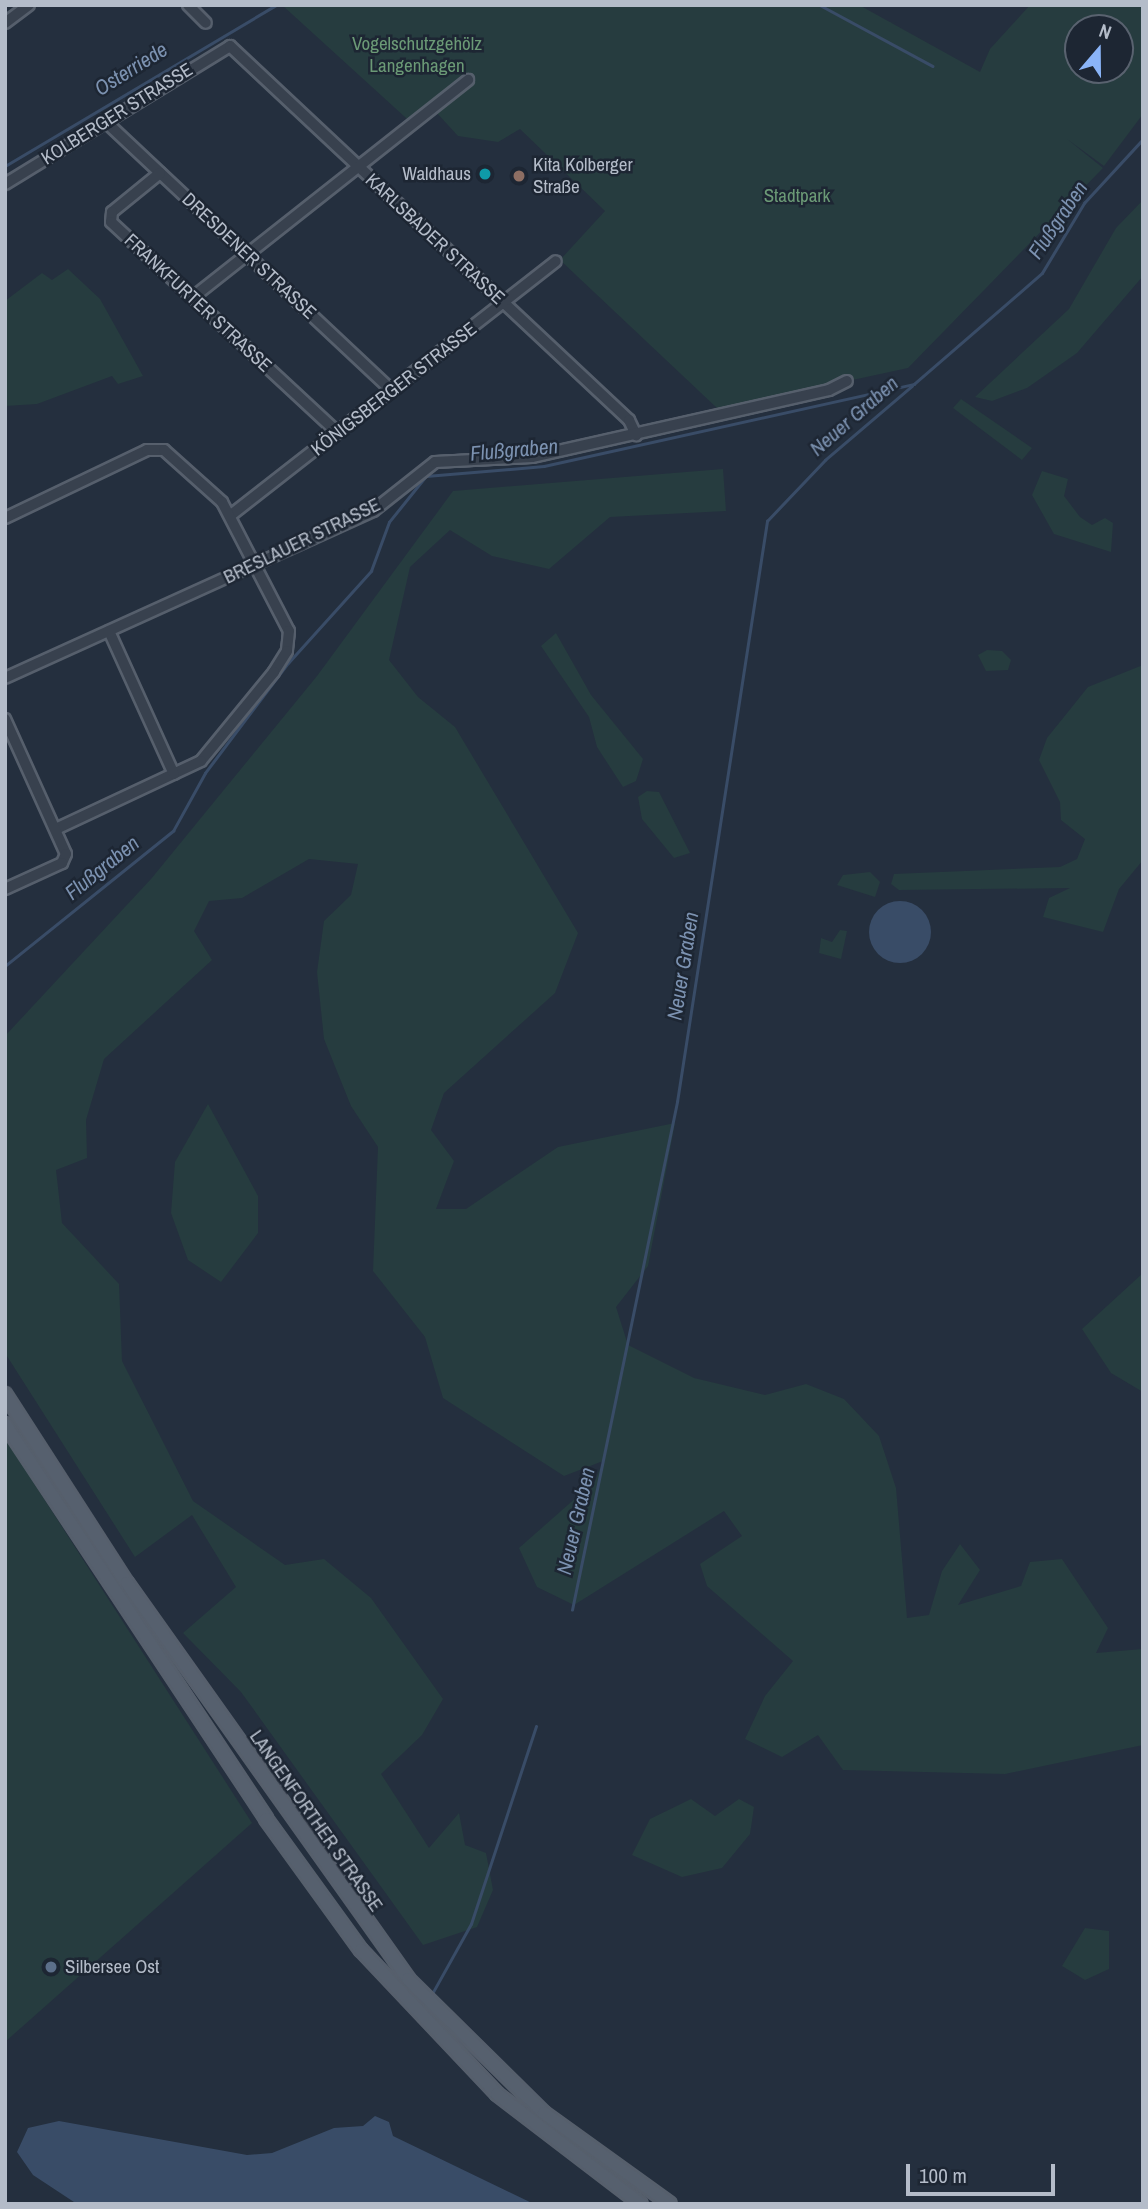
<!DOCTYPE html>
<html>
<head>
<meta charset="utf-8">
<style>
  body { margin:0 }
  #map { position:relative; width:1148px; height:2209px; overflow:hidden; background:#242f3e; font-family:"Archivo Narrow",sans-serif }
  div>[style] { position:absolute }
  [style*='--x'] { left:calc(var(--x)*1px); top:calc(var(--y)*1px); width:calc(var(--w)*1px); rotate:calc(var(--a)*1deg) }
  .green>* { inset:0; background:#263c3f }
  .water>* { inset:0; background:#394c67 }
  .round { border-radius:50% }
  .stream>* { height:2.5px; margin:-1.25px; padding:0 1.25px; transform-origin:1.25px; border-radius:1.25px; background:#394c67 }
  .roads { filter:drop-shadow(2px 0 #565f6c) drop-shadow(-2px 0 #565f6c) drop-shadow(0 2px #565f6c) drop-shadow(0 -2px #565f6c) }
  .minor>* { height:10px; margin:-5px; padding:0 5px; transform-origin:5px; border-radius:5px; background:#38414e }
  .major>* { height:12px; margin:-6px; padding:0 6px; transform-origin:6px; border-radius:6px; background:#56606e }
  .dots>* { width:19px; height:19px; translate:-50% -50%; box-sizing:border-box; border:4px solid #1d2633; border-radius:50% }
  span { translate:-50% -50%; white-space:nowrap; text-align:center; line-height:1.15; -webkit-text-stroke:5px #1d2633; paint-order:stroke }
  .park-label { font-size:19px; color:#6b9a76 }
  .street-label { font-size:19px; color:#b4bcc9 }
  .poi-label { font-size:19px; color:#b4bcc9 }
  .left { translate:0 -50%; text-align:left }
  .right { translate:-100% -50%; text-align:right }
  .water-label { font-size:21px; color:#7c92b1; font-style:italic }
  .frame { position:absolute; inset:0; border:7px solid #b4bcc9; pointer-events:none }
  .north { position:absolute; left:1064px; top:14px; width:70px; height:70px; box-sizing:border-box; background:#1d2633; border:2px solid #59626f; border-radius:50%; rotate:20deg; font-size:19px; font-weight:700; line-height:28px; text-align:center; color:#b4bcc9 }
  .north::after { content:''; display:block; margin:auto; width:24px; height:32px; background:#8ab4f8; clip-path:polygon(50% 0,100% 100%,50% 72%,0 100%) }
  .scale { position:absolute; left:906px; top:2164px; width:149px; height:32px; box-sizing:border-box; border:4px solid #b4bcc9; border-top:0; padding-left:9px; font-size:21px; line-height:24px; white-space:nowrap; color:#b4bcc9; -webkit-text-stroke:5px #1d2633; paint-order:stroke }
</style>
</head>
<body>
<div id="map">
  <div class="green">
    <i style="clip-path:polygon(evenodd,282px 5px,859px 5px,980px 72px,990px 49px,1030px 5px,1143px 5px,1143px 114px,1104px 166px,1067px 139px,1103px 168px,908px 368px,718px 409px,560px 260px,605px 211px,520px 129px,498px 142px,458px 136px,436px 112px,417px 128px,282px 5px,1078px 28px,1120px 28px,1120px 70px,1078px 70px,1078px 28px)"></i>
    <i style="clip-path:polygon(1143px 200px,1143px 276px,1077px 353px,1027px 388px,992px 401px,975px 397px,1069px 309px,1116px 228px)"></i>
    <i style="clip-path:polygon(68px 269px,100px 299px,143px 376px,118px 384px,112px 376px,37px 404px,5px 406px,5px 301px,42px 273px,52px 280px)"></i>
    <i style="clip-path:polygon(961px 399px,1032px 448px,1022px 460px,953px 408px)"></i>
    <i style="clip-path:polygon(723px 469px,726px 511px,610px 517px,549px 569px,492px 556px,450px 530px,410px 567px,389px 660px,418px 697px,455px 727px,578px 933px,555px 993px,444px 1093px,431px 1130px,454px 1161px,436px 1209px,466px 1209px,558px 1147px,675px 1123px,648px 1266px,616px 1307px,628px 1345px,694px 1378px,765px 1395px,806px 1384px,844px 1399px,879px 1436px,896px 1488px,907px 1618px,929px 1615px,942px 1571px,960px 1544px,980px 1570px,958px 1605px,1021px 1586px,1030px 1562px,1062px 1559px,1108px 1628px,1096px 1653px,1143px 1649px,1143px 1745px,1005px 1774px,843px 1770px,818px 1735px,782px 1757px,745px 1739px,765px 1696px,793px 1661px,707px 1586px,700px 1564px,742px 1536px,724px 1511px,574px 1605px,537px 1587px,519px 1548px,595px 1481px,603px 1461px,564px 1476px,443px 1398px,425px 1337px,373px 1271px,378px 1147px,351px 1106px,324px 1039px,317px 972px,324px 921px,351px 895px,358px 864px,309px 859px,242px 898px,209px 901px,194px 931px,212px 960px,104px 1059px,86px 1120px,87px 1158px,56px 1170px,62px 1223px,119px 1284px,122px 1361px,193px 1501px,285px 1565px,324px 1559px,371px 1598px,443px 1699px,422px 1735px,381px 1774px,429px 1848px,459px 1813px,465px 1845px,486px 1853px,493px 1890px,477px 1927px,423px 1945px,241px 1692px,183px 1633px,236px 1587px,192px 1515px,135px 1557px,5px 1353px,5px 1036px,151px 879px,317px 676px,453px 491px)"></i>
    <i style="clip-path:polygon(1042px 471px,1068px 479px,1064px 496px,1080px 517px,1092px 525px,1105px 518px,1113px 523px,1111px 552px,1054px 534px,1032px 495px)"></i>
    <i style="clip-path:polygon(556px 633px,591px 695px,643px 759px,636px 781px,623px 787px,597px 747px,589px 717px,541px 646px)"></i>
    <i style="clip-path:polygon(987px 650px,1002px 651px,1011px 660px,1008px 670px,986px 671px,978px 655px)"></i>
    <i style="clip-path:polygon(1143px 665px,1143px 860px,1119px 889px,1103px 932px,1043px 917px,1049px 898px,1070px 888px,899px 890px,891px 884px,894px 874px,1060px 867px,1077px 859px,1085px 839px,1061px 820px,1060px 802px,1039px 760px,1047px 738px,1088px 687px)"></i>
    <i style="clip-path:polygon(647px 791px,659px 792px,690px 853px,674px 858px,642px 819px,638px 797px)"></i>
    <i style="clip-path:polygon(870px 872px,880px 882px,875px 897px,837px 885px,843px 875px)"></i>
    <i style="clip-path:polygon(840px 930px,847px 931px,841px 959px,819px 953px,821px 938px,832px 942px)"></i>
    <i style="clip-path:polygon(208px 1104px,258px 1196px,258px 1233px,221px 1282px,188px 1260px,171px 1213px,175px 1162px)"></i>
    <i style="clip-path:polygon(1143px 1273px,1143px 1392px,1111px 1373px,1082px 1329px)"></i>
    <i style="clip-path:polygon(5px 1438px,252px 1823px,5px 2042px)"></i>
    <i style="clip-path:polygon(691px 1799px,715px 1816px,739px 1799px,754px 1807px,750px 1834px,722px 1868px,682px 1877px,632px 1855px,650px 1819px)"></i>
    <i style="clip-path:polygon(1085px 1928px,1109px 1931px,1109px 1969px,1085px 1980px,1062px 1966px)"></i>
  </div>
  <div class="water">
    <i class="round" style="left:869px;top:901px;width:62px;height:62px"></i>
    <i style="clip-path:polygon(375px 2116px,389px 2122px,393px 2136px,534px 2204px,77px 2204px,33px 2175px,17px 2152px,28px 2128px,59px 2121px,247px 2155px,272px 2153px,334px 2128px,363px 2126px)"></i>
  </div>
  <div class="stream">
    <i style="--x:820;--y:5;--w:128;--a:28.4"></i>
    <i style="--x:5;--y:166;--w:315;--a:-30.7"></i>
    <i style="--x:5;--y:966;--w:216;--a:-38.8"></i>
    <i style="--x:173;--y:831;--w:66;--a:-61.1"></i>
    <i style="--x:205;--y:773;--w:138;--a:-53"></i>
    <i style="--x:288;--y:663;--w:124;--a:-47.9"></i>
    <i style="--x:371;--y:571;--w:52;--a:-69.8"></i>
    <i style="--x:389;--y:522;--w:59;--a:-51.2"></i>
    <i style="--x:426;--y:476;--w:118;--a:-4.8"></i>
    <i style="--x:544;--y:466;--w:379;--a:-12.5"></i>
    <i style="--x:914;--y:384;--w:169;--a:-40.9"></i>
    <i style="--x:1042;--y:273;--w:82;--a:-59"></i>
    <i style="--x:1084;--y:203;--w:87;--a:-47.3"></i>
    <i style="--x:572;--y:1610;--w:519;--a:-78.32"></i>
    <i style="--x:677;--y:1102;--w:588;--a:-81.19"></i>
    <i style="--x:767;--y:521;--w:84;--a:-46.4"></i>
    <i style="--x:825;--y:460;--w:114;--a:-40.4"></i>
    <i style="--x:433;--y:1992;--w:78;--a:-60.8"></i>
    <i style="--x:471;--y:1924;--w:208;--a:-71.8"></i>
  </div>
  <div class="roads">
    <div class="minor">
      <i style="--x:188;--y:5;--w:25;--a:45"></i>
      <i style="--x:5;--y:23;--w:30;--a:-37"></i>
      <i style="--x:106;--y:122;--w:393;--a:43.2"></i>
      <i style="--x:160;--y:173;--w:62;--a:140.9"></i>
      <i style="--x:112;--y:212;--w:10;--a:96"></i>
      <i style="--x:111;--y:222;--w:310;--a:42.9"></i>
      <i style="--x:5;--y:184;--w:264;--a:-31.5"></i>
      <i style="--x:230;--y:46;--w:547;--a:43.15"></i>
      <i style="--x:629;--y:420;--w:17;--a:65"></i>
      <i style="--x:192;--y:298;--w:352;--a:-38.3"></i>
      <i style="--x:231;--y:515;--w:412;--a:-38"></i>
      <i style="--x:5;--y:518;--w:157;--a:-25.6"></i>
      <i style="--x:147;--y:450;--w:17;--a:0"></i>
      <i style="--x:164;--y:450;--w:78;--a:41.9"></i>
      <i style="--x:222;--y:502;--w:145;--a:62.6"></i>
      <i style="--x:289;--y:631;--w:20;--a:96"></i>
      <i style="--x:287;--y:651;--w:25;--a:122"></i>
      <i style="--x:274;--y:672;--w:115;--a:129.4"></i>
      <i style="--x:201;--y:761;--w:160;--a:154.9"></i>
      <i style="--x:109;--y:631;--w:157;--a:65.6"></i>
      <i style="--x:5;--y:678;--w:404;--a:-24.4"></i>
      <i style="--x:373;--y:511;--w:79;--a:-38.3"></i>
      <i style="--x:435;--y:462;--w:97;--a:-3"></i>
      <i style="--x:532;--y:457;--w:304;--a:-12.7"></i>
      <i style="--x:829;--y:390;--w:20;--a:-27"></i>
      <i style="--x:5;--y:719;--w:148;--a:65.7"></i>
      <i style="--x:66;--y:854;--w:10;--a:114"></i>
      <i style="--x:62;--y:863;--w:63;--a:155.5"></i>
    </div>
    <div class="major">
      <i style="--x:5;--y:1394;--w:225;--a:57.2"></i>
      <i style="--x:127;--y:1583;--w:486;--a:54.6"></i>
      <i style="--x:408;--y:1979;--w:191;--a:44.6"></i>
      <i style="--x:544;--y:2113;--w:155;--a:35.8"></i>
      <i style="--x:5;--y:1424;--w:473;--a:56.5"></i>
      <i style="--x:266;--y:1819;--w:162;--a:54.1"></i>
      <i style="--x:361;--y:1950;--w:198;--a:46.6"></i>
      <i style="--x:497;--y:2094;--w:181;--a:37.4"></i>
    </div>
  </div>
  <div class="dots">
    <i style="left:485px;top:174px;background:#0f9aa8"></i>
    <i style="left:519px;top:176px;background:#8d6e63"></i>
    <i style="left:51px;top:1967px;background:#5c6f8a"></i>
  </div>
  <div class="park-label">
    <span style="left:417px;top:55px">Vogelschutzgehölz<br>Langenhagen</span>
    <span style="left:797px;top:196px">Stadtpark</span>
  </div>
  <div class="street-label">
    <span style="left:117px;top:114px;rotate:-32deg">KOLBERGER STRASSE</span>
    <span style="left:435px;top:239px;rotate:43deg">KARLSBADER STRASSE</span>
    <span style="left:249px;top:256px;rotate:43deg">DRESDENER STRASSE</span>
    <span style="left:198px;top:303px;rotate:43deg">FRANKFURTER STRASSE</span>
    <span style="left:394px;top:389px;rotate:-38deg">KÖNIGSBERGER STRASSE</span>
    <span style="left:302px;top:541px;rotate:-26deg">BRESLAUER STRASSE</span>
    <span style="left:316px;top:1821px;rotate:55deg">LANGENFORTHER STRASSE</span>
  </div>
  <div class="poi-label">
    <span class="left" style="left:533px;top:176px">Kita Kolberger<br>Straße</span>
    <span class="right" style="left:471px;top:174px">Waldhaus</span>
    <span class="left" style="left:65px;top:1967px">Silbersee Ost</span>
  </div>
  <div class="water-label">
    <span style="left:131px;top:69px;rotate:-32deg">Osterriede</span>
    <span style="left:1058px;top:220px;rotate:-56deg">Flußgraben</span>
    <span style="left:854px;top:416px;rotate:-41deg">Neuer Graben</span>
    <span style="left:514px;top:450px;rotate:-5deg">Flußgraben</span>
    <span style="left:102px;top:868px;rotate:-39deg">Flußgraben</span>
    <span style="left:683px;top:966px;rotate:-81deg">Neuer Graben</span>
    <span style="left:576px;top:1521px;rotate:-77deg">Neuer Graben</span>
  </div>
  <div class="frame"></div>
  <div class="north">N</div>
  <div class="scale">100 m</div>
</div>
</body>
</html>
